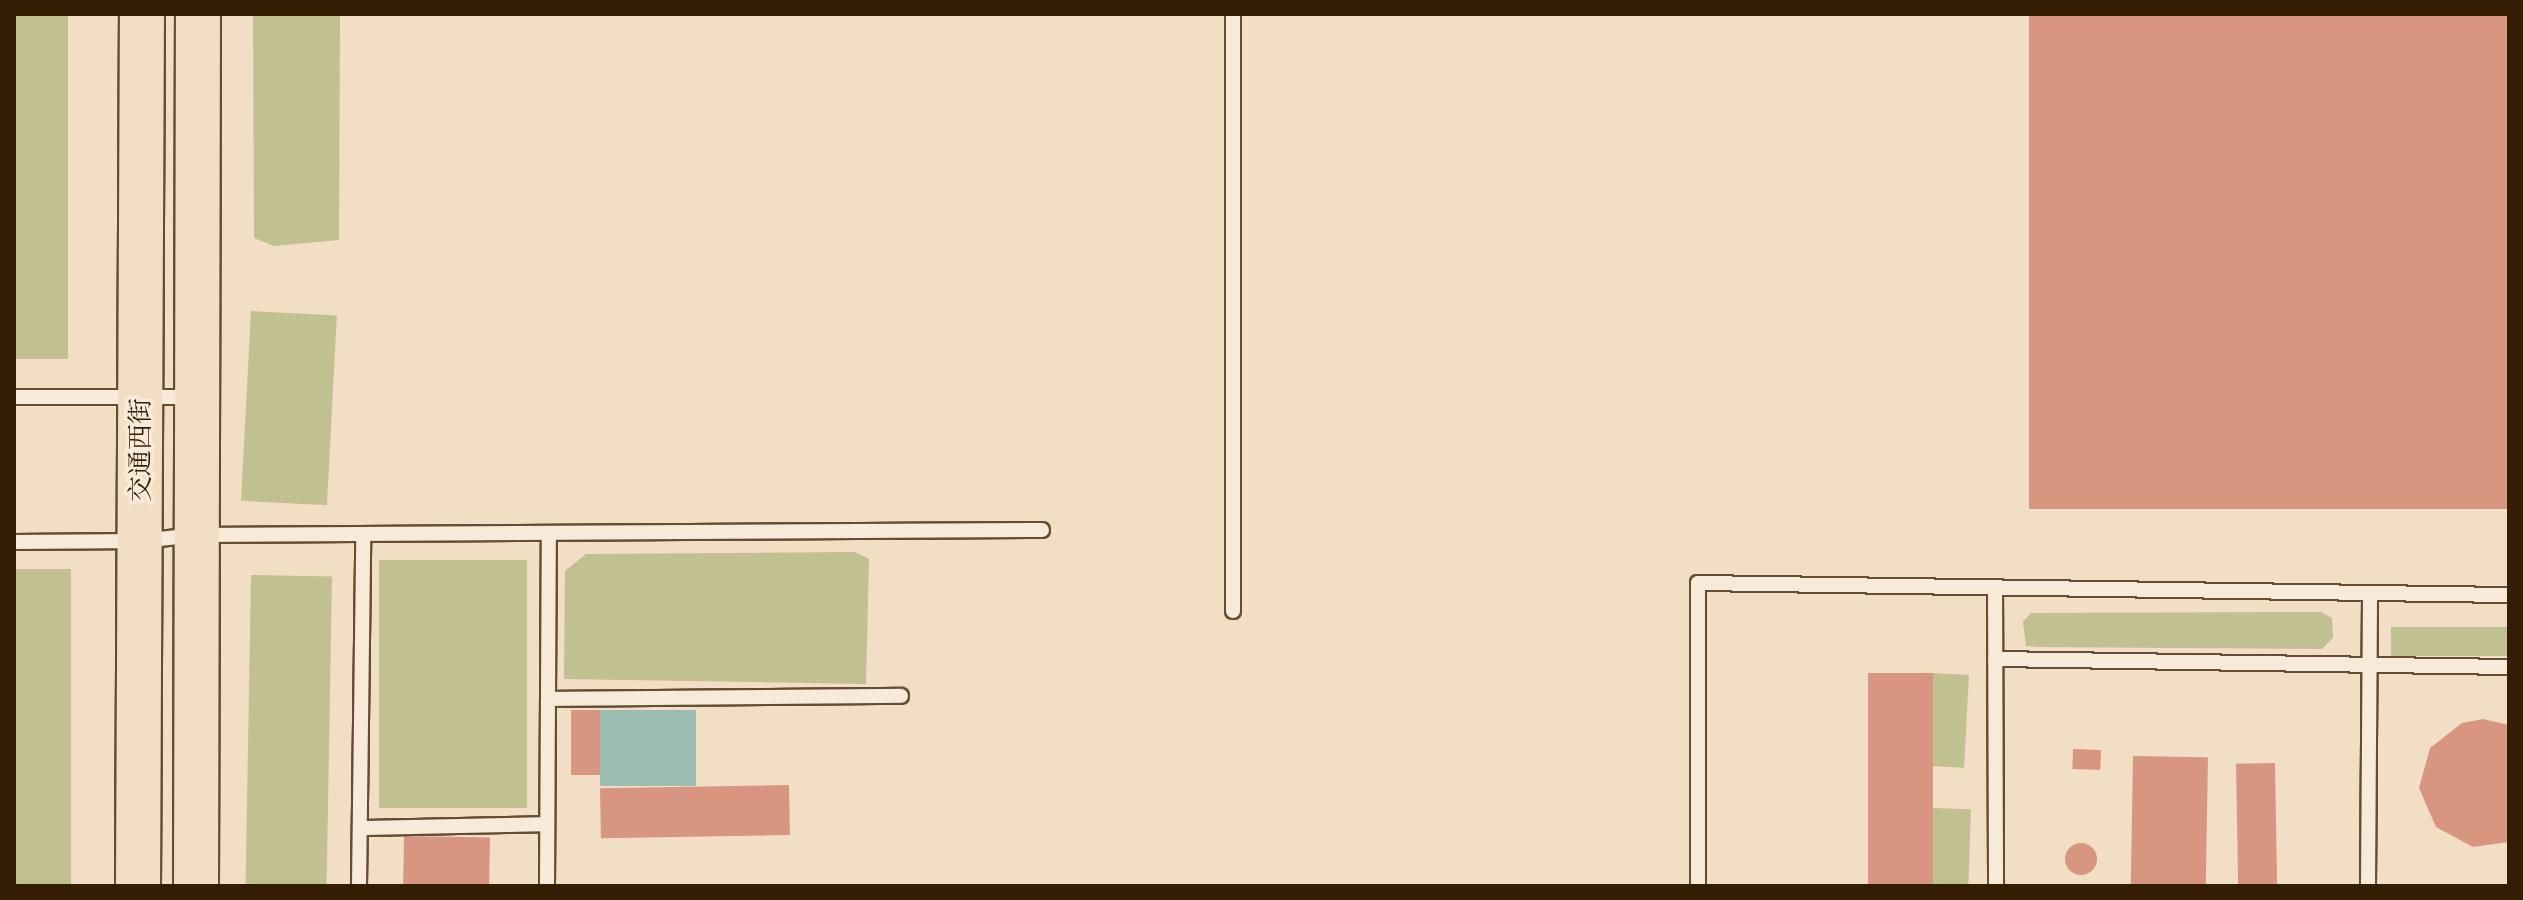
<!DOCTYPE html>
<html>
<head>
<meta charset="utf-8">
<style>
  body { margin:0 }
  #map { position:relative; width:2523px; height:900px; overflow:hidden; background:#f2dec4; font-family:"Gentium Book Plus","Noto Serif SC",serif }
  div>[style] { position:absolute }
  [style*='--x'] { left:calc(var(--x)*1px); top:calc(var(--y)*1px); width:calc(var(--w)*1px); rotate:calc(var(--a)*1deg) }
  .green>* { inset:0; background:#c0c090; transform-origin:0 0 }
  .water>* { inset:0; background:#9bbcb1; transform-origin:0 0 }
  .building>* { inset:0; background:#d89682; transform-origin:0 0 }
  .round { border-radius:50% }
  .roads { filter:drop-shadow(2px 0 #644e33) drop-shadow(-2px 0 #644e33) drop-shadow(0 2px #644e33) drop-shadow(0 -2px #644e33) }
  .service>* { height:14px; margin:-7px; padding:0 7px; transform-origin:7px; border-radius:7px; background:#f7ead9 }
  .primary>* { height:44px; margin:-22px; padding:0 22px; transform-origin:22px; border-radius:22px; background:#f2dec4 }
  span { translate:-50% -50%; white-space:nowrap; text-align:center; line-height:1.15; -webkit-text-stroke:7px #f7ead9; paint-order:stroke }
  .street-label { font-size:26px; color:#341e03 }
  .frame { position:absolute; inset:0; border:16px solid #341e03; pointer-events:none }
</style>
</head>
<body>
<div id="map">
  <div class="green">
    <i style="left:14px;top:14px;width:54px;height:345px"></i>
    <i style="clip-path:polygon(253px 14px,340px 14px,339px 240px,274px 246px,254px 238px)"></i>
    <i style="left:251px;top:311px;width:86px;height:190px;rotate:3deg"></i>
    <i style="clip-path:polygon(855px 552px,869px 559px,866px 684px,564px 679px,565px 571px,586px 554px)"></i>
    <i style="left:379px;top:560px;width:148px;height:248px"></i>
    <i style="left:71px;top:569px;width:317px;height:57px;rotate:90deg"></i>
    <i style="left:251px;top:575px;width:81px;height:311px;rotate:1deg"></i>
    <i style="clip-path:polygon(2321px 612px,2332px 618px,2333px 638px,2322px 649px,2039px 647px,2026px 646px,2023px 622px,2031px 613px)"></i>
    <i style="left:2391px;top:627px;width:118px;height:29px"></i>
    <i style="left:1933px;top:673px;width:36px;height:93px;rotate:3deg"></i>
    <i style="left:1933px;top:808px;width:38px;height:78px;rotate:2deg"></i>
  </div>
  <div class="water">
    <i style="left:600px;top:710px;width:96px;height:76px"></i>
  </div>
  <div class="building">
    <i style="left:2029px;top:14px;width:480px;height:495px"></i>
    <i style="left:1868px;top:673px;width:65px;height:213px"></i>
    <i style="left:600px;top:710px;width:65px;height:29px;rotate:90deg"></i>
    <i style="clip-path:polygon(2483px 719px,2509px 725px,2509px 842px,2473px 847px,2436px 827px,2419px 788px,2430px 748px,2462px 723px)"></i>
    <i style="left:2073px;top:749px;width:28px;height:20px;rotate:2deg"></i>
    <i style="left:2133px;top:756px;width:75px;height:130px;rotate:1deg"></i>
    <i style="left:2275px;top:763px;width:123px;height:39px;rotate:89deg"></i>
    <i style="left:789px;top:785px;width:50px;height:189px;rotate:89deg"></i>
    <i style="left:404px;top:836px;width:86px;height:50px;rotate:1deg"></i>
    <i class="round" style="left:2065px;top:843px;width:32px;height:32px"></i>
  </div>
  <div class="roads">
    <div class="service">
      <i style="--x:14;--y:397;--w:179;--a:0"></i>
      <i style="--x:14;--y:542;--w:126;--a:-0.5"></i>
      <i style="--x:140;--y:541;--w:57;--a:-6"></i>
      <i style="--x:197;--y:535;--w:845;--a:-0.34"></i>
      <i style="--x:1995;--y:587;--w:299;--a:89.8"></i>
      <i style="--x:1233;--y:611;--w:597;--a:-90"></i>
      <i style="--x:1995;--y:659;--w:514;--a:0.89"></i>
      <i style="--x:548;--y:699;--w:353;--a:-0.5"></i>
      <i style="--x:360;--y:828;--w:187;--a:-1.2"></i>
      <i style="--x:359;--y:886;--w:352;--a:-89.3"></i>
      <i style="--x:547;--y:886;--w:353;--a:-89.7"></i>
      <i style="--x:1698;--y:886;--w:303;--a:-90"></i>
      <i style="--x:1698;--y:583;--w:811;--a:0.85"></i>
      <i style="--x:2368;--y:886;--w:293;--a:-89.6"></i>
    </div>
    <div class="primary">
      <i style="--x:138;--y:886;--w:872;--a:-89.74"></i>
      <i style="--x:196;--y:886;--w:872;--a:-89.87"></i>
    </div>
  </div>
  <div class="street-label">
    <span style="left:140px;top:450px;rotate:-90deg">交通西街</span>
  </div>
  <div class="frame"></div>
</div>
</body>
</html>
